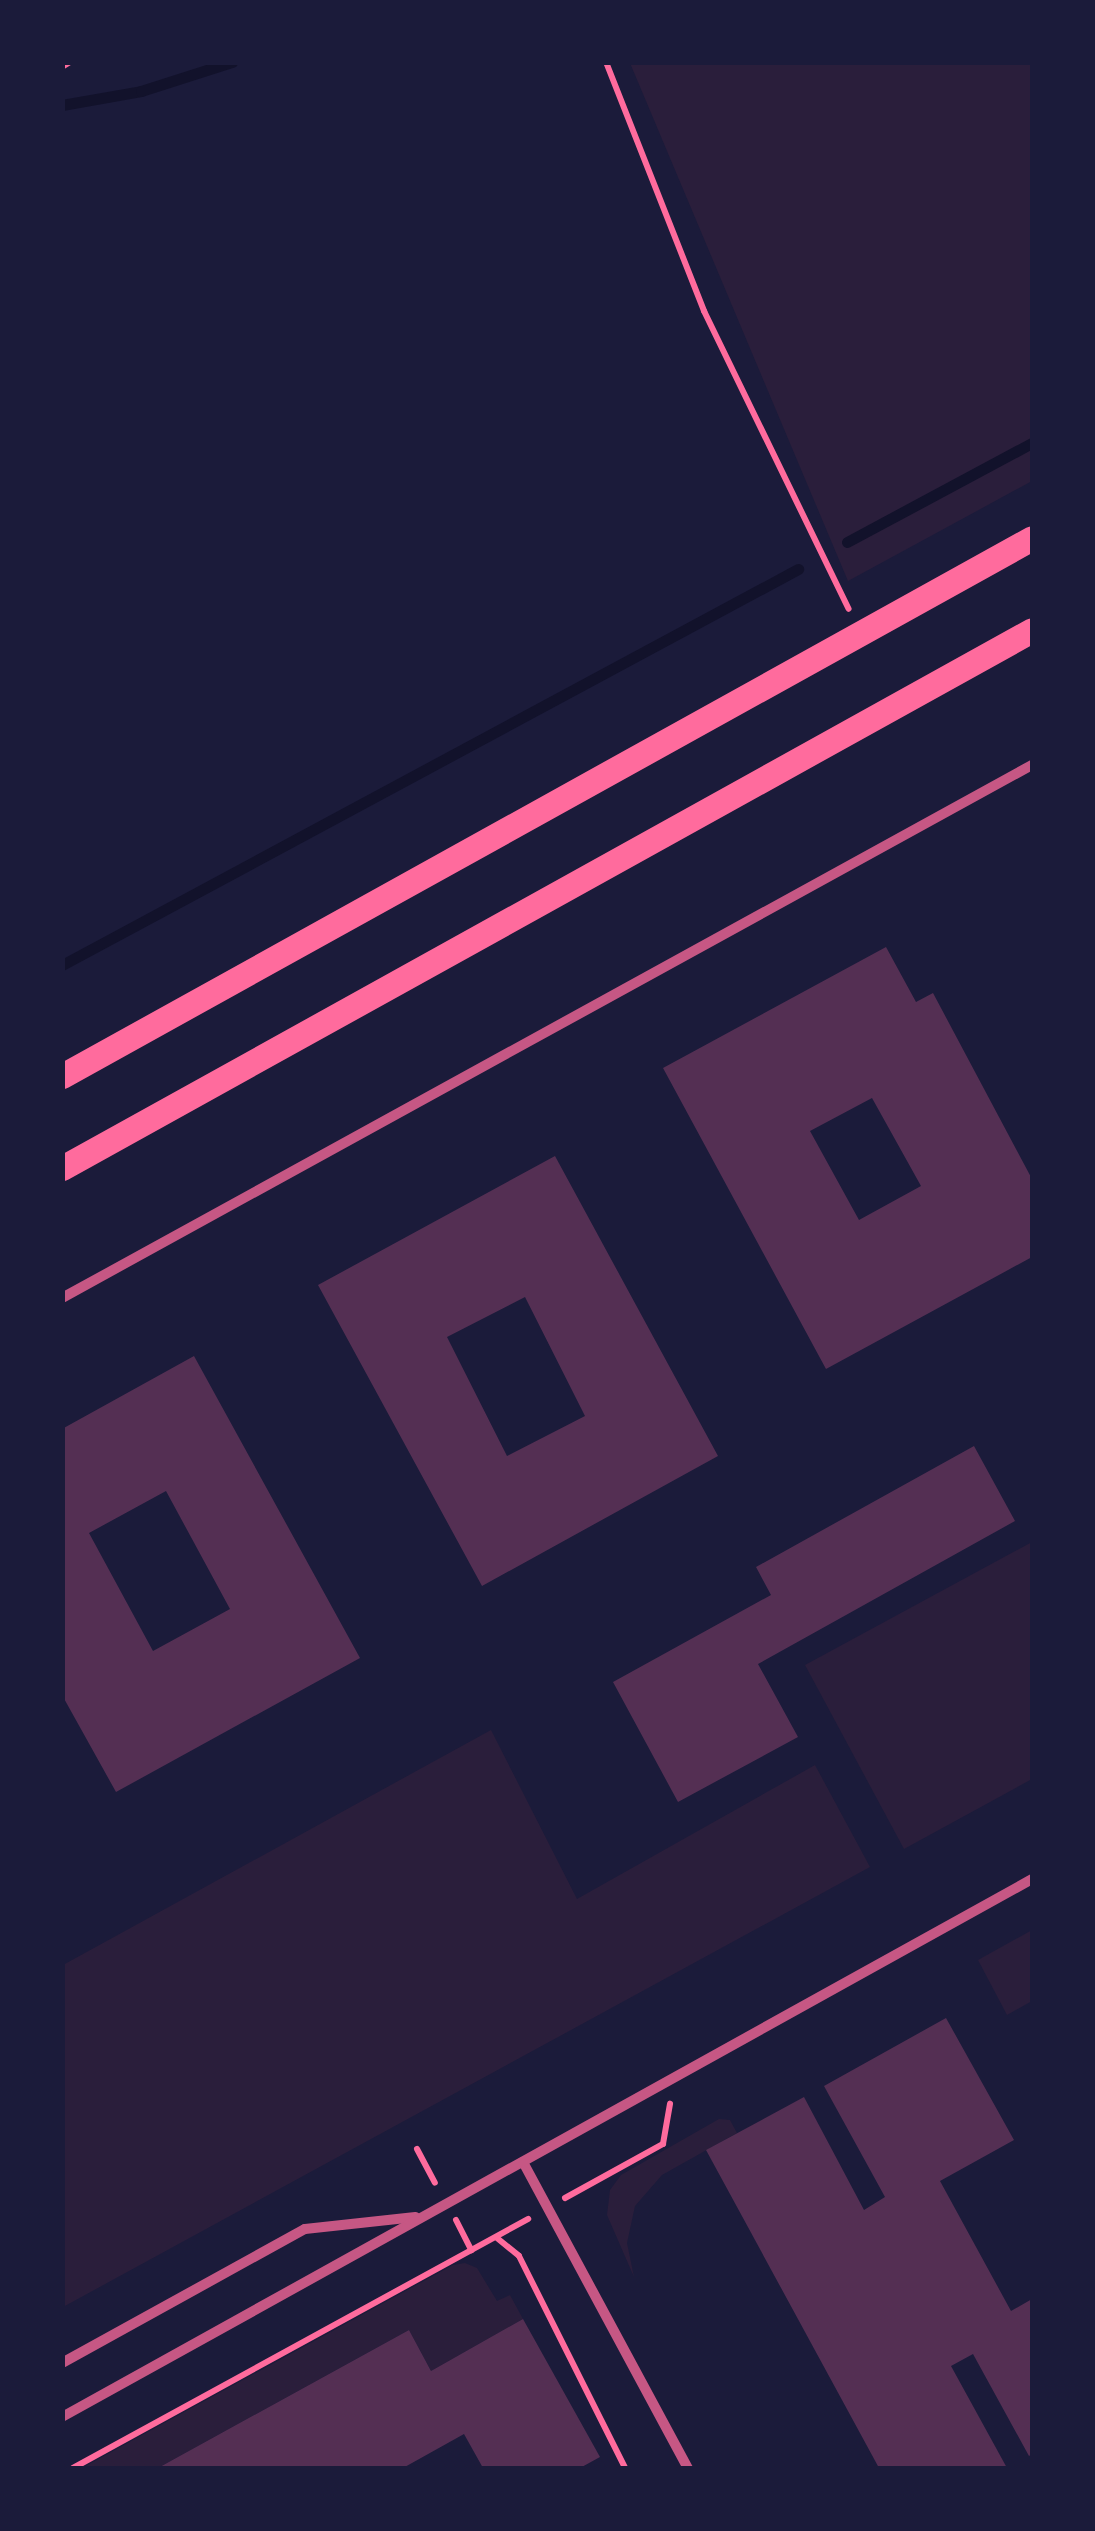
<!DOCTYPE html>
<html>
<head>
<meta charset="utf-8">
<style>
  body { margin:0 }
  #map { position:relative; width:1095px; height:2531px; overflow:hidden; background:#1b1b3a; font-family:Spectral,serif }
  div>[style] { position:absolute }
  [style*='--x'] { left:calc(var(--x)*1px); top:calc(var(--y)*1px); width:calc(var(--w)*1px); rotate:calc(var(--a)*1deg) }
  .green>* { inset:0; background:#2a1e3b }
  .stream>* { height:11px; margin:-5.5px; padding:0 5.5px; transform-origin:5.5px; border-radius:5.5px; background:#12122b }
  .building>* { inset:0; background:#542f53 }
  .path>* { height:6px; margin:-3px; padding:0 3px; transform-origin:3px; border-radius:3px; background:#ff6b9d }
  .minor>* { height:10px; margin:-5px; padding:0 5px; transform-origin:5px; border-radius:5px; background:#c65784 }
  .primary>* { height:25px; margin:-12.5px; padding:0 12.5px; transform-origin:12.5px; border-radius:12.5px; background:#ff6b9d }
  span { translate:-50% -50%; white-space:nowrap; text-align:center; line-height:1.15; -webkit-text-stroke:8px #1b1b3a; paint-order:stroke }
  .frame { position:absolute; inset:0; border:65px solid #1b1b3a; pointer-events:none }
</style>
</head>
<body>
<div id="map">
  <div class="green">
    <i style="clip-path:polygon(630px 63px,1032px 63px,1032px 481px,848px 581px)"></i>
    <i style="clip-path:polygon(1032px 1542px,1032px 1779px,904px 1849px,805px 1665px)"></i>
    <i style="clip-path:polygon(491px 1730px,577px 1899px,815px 1765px,870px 1867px,63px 2307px,63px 1965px)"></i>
    <i style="clip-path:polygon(1032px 1930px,1032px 2001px,1007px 2015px,978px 1960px)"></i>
    <i style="clip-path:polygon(719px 2119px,730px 2120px,737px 2133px,662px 2175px,635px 2206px,627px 2243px,634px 2277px,607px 2215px,610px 2190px,621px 2175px)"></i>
    <i style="clip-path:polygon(465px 2263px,477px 2268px,497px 2301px,510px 2295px,523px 2319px,431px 2371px,409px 2330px,158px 2468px,82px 2468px,453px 2265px)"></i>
  </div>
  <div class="stream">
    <i style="--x:62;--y:105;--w:80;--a:-10"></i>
    <i style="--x:141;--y:91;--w:96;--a:-17.7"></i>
    <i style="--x:847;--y:542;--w:210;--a:-28.2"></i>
    <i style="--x:62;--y:965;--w:836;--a:-28.28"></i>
  </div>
  <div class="building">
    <i style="clip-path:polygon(evenodd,886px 947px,916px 1002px,933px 993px,1032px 1179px,1032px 1257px,826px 1369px,663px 1068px,886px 947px,872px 1098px,921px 1186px,859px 1220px,810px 1131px,872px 1098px)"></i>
    <i style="clip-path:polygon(evenodd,555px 1156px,718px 1456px,482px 1586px,318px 1285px,555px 1156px,525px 1297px,585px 1416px,507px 1456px,447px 1337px,525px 1297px)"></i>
    <i style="clip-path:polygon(evenodd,194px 1356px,360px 1658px,116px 1792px,62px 1695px,62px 1429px,194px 1356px,166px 1491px,230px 1609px,153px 1651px,89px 1533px,166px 1491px)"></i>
    <i style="clip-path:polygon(974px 1446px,1015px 1521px,758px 1664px,798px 1737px,678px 1802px,613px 1682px,771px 1595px,756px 1567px)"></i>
    <i style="clip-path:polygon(946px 2018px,1014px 2140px,940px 2181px,1011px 2311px,1032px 2299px,1032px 2454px,1029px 2456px,973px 2354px,951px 2366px,1007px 2468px,879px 2468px,706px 2150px,804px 2097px,864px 2210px,885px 2197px,824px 2086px)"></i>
    <i style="clip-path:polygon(523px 2319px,600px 2457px,580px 2468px,483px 2468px,464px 2434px,403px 2468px,158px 2468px,409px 2330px,431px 2371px)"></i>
  </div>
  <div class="path">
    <i style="--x:606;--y:62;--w:268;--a:68.5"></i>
    <i style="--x:704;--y:311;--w:331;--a:64.1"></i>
    <i style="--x:62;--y:67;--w:9;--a:-32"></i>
    <i style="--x:417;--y:2149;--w:38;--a:62"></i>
    <i style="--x:565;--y:2198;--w:112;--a:-28.9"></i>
    <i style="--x:663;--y:2144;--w:41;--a:-80.1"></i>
    <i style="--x:456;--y:2220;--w:34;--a:63"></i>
    <i style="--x:497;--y:2238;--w:28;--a:39"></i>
    <i style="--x:519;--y:2256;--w:237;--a:63.4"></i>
    <i style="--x:73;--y:2468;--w:519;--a:-28.69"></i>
  </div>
  <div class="minor">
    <i style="--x:62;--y:1298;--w:1107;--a:-28.79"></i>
    <i style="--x:523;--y:2162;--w:348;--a:61.7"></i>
    <i style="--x:62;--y:2363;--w:277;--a:-28.9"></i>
    <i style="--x:305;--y:2229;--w:111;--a:-6.2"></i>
    <i style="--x:62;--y:2417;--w:1109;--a:-29.01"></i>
  </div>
  <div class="primary">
    <i style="--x:62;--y:1076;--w:1109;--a:-29.01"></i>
    <i style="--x:62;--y:1168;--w:1109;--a:-29.01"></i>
  </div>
  <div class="frame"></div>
</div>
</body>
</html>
